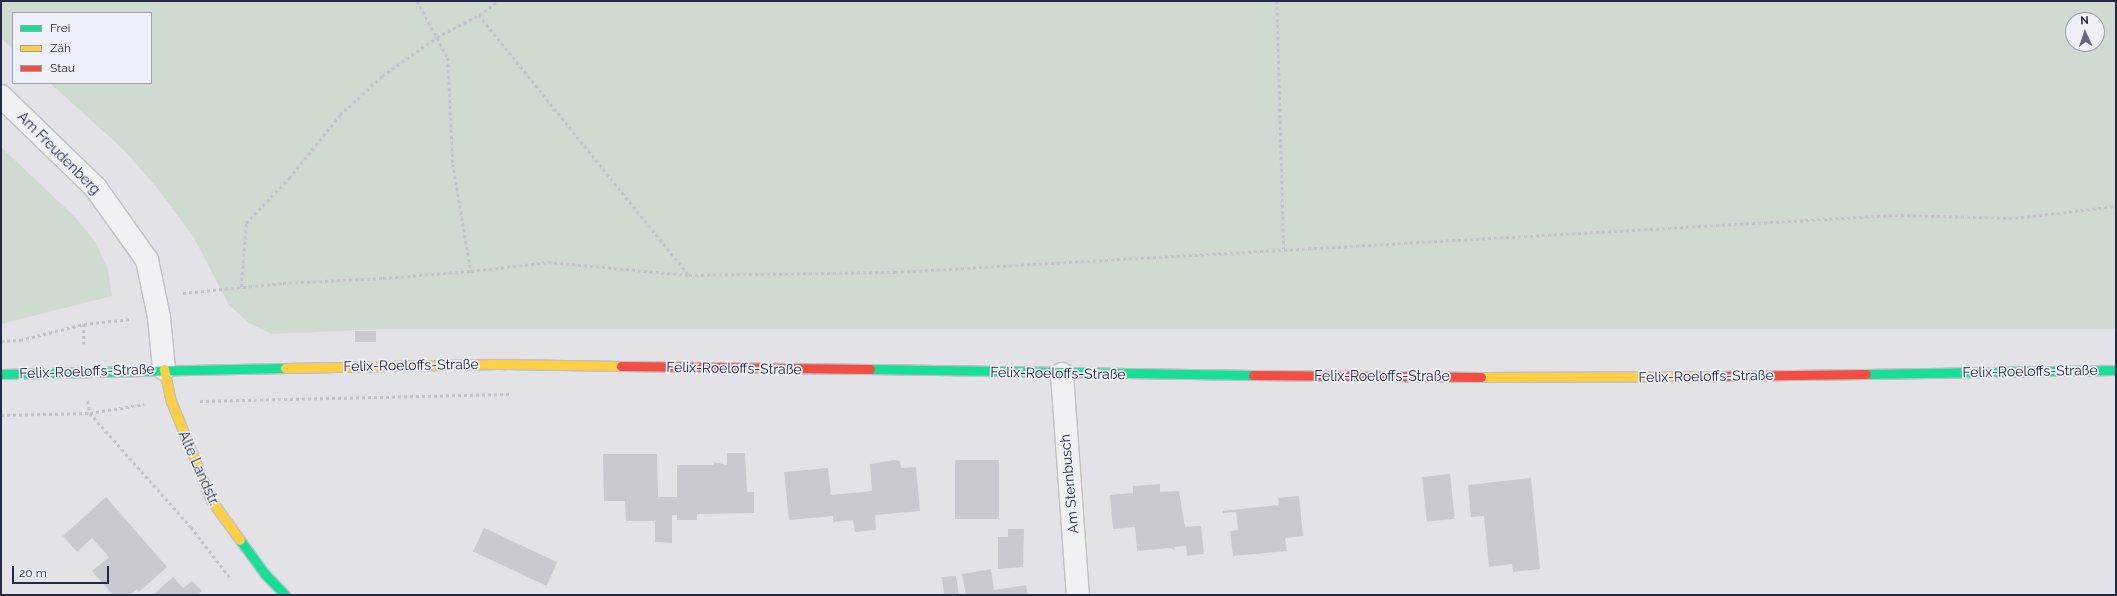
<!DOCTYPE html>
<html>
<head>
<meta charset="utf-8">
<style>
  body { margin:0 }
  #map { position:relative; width:2117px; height:596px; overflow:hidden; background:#e2e2e7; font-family:Raleway,sans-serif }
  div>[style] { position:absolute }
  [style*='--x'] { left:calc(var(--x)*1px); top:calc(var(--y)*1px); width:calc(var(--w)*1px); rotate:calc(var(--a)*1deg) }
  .green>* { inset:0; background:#cfdad1 }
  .building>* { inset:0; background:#c9c9cf; transform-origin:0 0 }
  .path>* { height:2.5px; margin-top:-1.25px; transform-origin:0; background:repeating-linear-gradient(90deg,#c2c3ca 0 3px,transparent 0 6px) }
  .roads { filter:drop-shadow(1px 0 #bfbfc5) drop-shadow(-1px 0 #bfbfc5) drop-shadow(0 1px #bfbfc5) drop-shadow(0 -1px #bfbfc5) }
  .street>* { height:22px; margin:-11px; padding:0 11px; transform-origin:11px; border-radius:11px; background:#f1f1f3 }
  .fast>* { height:9px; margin:-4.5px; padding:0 4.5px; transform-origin:4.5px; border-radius:4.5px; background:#16e098 }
  .slow>* { height:9px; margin:-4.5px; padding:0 4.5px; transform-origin:4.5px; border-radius:4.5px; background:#ffcf43 }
  .jam>* { height:9px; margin:-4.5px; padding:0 4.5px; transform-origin:4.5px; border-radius:4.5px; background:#f24e42 }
  span { translate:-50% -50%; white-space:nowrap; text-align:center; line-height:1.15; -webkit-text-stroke:3.5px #eef0f7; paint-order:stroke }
  .street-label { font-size:14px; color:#262942 }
  .frame { position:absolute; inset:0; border:2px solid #262942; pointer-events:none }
  .legend { position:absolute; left:12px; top:12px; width:140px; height:72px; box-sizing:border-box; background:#eef0f7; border:1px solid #9ea0af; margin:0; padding:5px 7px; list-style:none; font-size:12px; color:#262942 }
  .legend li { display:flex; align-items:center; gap:8px; height:20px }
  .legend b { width:20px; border:1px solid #9ea0af }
  .north { position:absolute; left:2065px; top:12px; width:40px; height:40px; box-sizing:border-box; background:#eef0f7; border:1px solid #9ea0af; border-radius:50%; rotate:357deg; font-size:11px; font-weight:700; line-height:16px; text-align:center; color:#262942 }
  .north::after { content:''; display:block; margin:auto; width:14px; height:18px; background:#686a7c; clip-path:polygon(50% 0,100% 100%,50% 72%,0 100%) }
  .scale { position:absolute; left:12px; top:566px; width:97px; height:18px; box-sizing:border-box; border:2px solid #262942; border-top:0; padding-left:5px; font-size:12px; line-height:14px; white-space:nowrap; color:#262942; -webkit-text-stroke:3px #eef0f7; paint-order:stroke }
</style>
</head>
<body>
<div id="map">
  <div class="green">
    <i style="clip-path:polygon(evenodd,1px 1px,2116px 1px,2116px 329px,386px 329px,272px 334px,249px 323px,229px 305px,194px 238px,158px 189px,124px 150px,50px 83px,151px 83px,151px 13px,13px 13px,13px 49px,1px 38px,1px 1px,2073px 20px,2097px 20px,2097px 44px,2073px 44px,2073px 20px)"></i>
    <i style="clip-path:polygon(1px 147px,76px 218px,96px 243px,108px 270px,112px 296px,1px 324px)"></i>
  </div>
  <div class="building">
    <i style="left:376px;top:331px;width:11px;height:21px;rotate:90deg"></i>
    <i style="clip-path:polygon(727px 453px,745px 453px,747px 492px,754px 492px,754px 513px,697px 514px,697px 520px,677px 520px,677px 515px,672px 515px,672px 543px,655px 542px,655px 521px,626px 521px,625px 501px,604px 501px,603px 454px,657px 454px,658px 497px,677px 497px,677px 465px,713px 465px,714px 462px,727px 465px)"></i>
    <i style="clip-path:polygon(894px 460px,900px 461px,901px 468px,916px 467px,920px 511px,875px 515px,876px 530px,855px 532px,853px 520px,833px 522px,833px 516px,789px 520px,784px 472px,828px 468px,831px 495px,872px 491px,870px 464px)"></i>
    <i style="left:955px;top:460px;width:44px;height:59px"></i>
    <i style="left:1450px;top:474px;width:45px;height:28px;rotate:84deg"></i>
    <i style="clip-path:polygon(1531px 478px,1540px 569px,1513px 572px,1512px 564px,1489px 567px,1484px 516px,1471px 517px,1468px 485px)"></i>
    <i style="clip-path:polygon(1160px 484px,1160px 492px,1179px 491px,1185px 527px,1201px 526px,1204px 554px,1187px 556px,1186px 546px,1174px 547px,1175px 550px,1170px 548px,1137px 551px,1135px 527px,1113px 529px,1110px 495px,1133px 493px,1133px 486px)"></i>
    <i style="clip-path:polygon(1299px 496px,1303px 536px,1285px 538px,1287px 551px,1233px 556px,1230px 531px,1238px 530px,1236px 512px,1223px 513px,1223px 511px,1279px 505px,1278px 498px)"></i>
    <i style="clip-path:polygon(106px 497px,167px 567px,139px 592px,137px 589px,130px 595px,113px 595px,92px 571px,109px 557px,92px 538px,77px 552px,63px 536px)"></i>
    <i style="left:484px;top:528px;width:81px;height:26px;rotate:25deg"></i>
    <i style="clip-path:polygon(1008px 529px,1024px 529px,1023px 567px,998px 569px,998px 537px,1008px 537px)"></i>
    <i style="clip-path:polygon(991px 569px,994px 590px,1026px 585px,1028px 595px,966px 595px,962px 574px)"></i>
    <i style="clip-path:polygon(956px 576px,959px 595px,944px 595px,942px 577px)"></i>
    <i style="clip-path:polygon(173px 577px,183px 588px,192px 581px,202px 591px,197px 595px,153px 595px)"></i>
  </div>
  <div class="path">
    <i style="--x:417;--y:1;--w:65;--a:61.5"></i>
    <i style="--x:448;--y:58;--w:106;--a:87.3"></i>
    <i style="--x:453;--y:164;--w:109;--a:80.5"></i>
    <i style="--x:471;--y:271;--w:78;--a:-6.7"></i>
    <i style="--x:548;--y:262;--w:142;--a:5.3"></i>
    <i style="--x:689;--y:275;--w:206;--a:-0.8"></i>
    <i style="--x:895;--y:272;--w:1002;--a:-3.26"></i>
    <i style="--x:1895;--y:215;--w:120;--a:1.4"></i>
    <i style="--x:2015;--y:218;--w:102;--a:-6.8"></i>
    <i style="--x:1277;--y:1;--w:248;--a:88.4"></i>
    <i style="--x:479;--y:15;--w:334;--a:51.1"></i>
    <i style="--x:241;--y:287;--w:64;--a:-85.5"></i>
    <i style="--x:246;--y:223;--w:62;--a:-46.3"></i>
    <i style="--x:289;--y:178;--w:81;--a:-51"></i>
    <i style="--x:340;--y:115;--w:57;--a:-42.9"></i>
    <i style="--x:382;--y:76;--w:67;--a:-35.3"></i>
    <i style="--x:437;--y:37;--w:47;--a:-27.6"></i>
    <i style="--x:479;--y:15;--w:24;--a:-36"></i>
    <i style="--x:183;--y:293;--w:100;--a:-5.7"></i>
    <i style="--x:283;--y:283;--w:100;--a:-2.9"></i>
    <i style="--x:383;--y:278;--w:88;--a:-4.5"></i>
    <i style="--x:84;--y:324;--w:20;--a:90"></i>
    <i style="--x:1;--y:341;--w:19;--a:-3"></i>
    <i style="--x:20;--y:340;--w:66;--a:-14"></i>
    <i style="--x:84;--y:324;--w:47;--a:-6.1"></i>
    <i style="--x:88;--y:401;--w:12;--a:81"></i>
    <i style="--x:90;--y:413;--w:152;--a:48.5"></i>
    <i style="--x:191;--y:527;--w:66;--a:52.4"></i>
    <i style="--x:200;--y:401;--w:311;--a:-1.3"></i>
    <i style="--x:1;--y:415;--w:89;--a:-1.3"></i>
    <i style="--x:90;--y:413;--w:55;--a:-9.5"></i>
  </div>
  <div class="roads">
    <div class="street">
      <i style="--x:1;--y:96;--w:131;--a:44.1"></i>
      <i style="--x:95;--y:187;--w:90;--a:54.5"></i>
      <i style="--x:147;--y:260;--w:58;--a:78.1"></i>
      <i style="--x:159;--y:317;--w:52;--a:84.5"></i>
      <i style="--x:1062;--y:374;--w:222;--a:85.9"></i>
    </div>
    <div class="fast">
      <i style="--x:870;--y:369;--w:383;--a:0.9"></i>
      <i style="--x:1;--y:374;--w:284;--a:-1.2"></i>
      <i style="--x:1866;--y:374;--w:250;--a:-0.9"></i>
      <i style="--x:240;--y:540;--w:42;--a:53.7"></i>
      <i style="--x:265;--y:574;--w:29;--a:46"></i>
    </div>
    <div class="slow">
      <i style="--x:285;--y:368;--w:213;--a:-1.1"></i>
      <i style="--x:498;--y:364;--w:123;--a:0.9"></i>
      <i style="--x:164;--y:369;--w:33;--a:78"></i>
      <i style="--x:171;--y:401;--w:107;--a:68"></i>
      <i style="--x:211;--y:500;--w:49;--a:54.1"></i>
      <i style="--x:1481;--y:377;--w:235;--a:-0.2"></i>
    </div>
    <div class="jam">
      <i style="--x:621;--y:366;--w:249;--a:0.7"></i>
      <i style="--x:1253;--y:375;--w:228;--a:0.5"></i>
      <i style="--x:1716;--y:376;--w:150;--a:-0.8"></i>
    </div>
  </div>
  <div class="street-label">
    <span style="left:59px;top:153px;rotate:45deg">Am Freudenberg</span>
    <span style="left:411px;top:365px;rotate:-1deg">Felix-Roeloffs-Straße</span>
    <span style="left:734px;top:368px;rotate:1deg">Felix-Roeloffs-Straße</span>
    <span style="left:87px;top:371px;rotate:-2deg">Felix-Roeloffs-Straße</span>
    <span style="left:2030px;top:371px;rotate:-1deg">Felix-Roeloffs-Straße</span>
    <span style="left:1058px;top:373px;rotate:1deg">Felix-Roeloffs-Straße</span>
    <span style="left:1382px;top:376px">Felix-Roeloffs-Straße</span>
    <span style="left:1706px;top:376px;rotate:-1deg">Felix-Roeloffs-Straße</span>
    <span style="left:199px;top:468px;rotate:66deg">Alte Landstr.</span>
    <span style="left:1069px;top:484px;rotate:-95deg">Am Sternbusch</span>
  </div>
  <div class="frame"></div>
  <ul class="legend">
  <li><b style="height:5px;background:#16e098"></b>Frei</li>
  <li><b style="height:5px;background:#ffcf43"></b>Zäh</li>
  <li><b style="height:5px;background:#f24e42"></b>Stau</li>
  </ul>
  <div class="north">N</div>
  <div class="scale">20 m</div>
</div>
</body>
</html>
